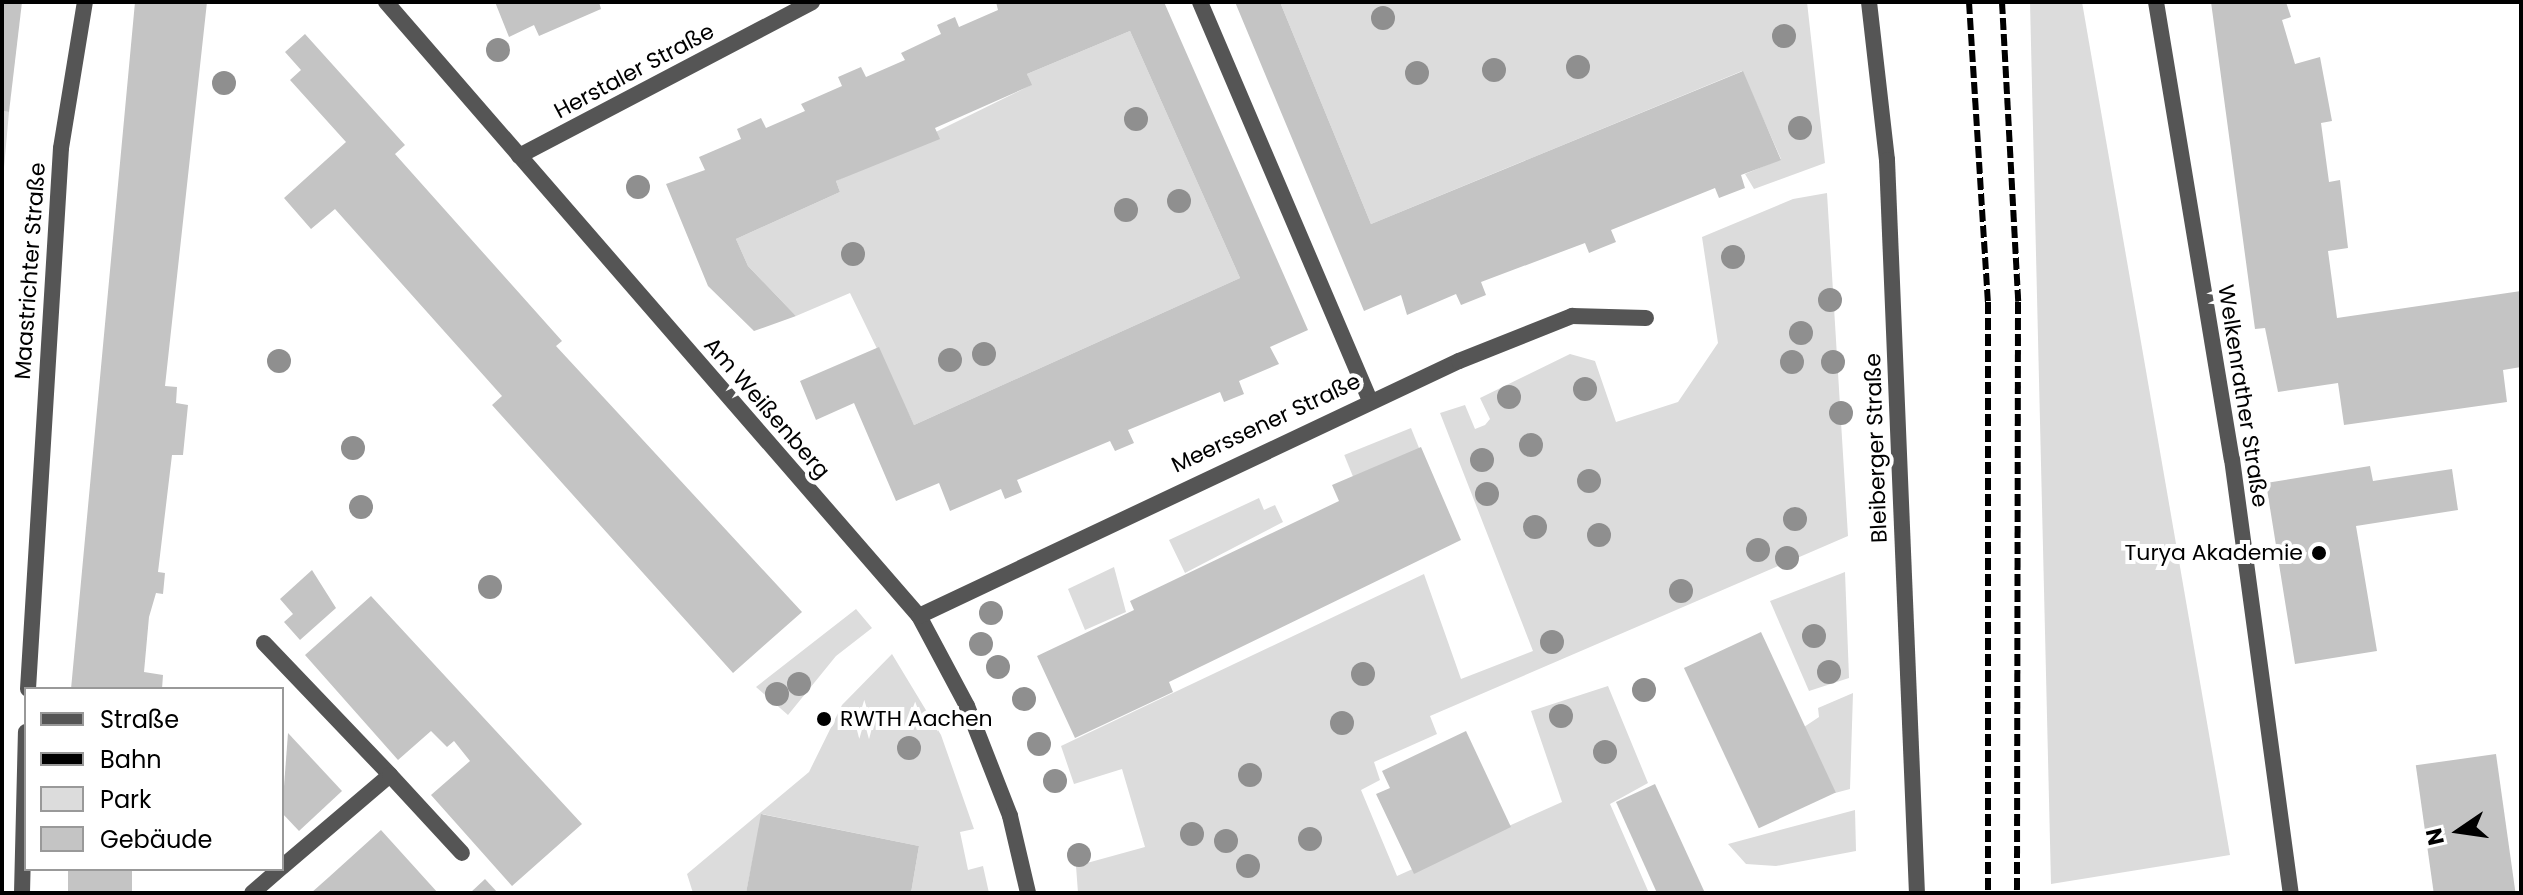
<!DOCTYPE html>
<html>
<head>
<meta charset="utf-8">
<style>
  body { margin:0 }
  #map { position:relative; width:2523px; height:895px; overflow:hidden; background:#fff; font-family:Poppins,sans-serif }
  div>[style] { position:absolute }
  [style*='--x'] { left:calc(var(--x)*1px); top:calc(var(--y)*1px); width:calc(var(--w)*1px); rotate:calc(var(--a)*1deg) }
  .green>* { inset:0; background:#dcdcdc; transform-origin:0 0 }
  .building>* { inset:0; background:#c4c4c4; transform-origin:0 0 }
  .service>* { height:16px; margin:-8px; padding:0 8px; transform-origin:8px; border-radius:8px; background:#555 }
  .minor>* { height:16px; margin:-8px; padding:0 8px; transform-origin:8px; border-radius:8px; background:#555 }
  .rail>* { height:6px; margin-top:-3px; transform-origin:0; background:repeating-linear-gradient(90deg,#000 0 12px,transparent 0 16px) }
  .trees>* { width:24px; height:24px; margin:-12px; border-radius:50%; background:#8f8f8f }
  .dots>* { width:22px; height:22px; translate:-50% -50%; box-sizing:border-box; border:4px solid #fff; border-radius:50% }
  span { translate:-50% -50%; white-space:nowrap; text-align:center; line-height:1.15; -webkit-text-stroke:8px #fff; paint-order:stroke }
  .street-label { font-size:22px; color:#000 }
  .poi-label { font-size:22px; color:#000 }
  .right { translate:-100% -50%; text-align:right }
  .left { translate:0 -50%; text-align:left }
  .frame { position:absolute; inset:0; border:4px solid #000; pointer-events:none }
  .legend { position:absolute; left:24px; top:687px; width:260px; height:184px; box-sizing:border-box; background:#fff; border:2px solid #999; margin:0; padding:10px 14px; list-style:none; font-size:24px; color:#000 }
  .legend li { display:flex; align-items:center; gap:16px; height:40px }
  .legend b { width:40px; border:2px solid #999 }
  .north { position:absolute; left:2419px; top:791px; width:80px; height:80px; -webkit-text-stroke:6px #fff; paint-order:stroke; rotate:257deg; font-size:22px; font-weight:700; line-height:32px; text-align:center; color:#000 }
  .north::after { content:''; display:block; margin:auto; width:28px; height:36px; background:#000; clip-path:polygon(50% 0,100% 100%,50% 72%,0 100%) }
</style>
</head>
<body>
<div id="map">
  <div class="green">
    <i style="clip-path:polygon(1280px 2px,1807px 2px,1825px 163px,1754px 189px,1745px 174px,1781px 159px,1742px 71px,1371px 224px)"></i>
    <i style="clip-path:polygon(2030px 2px,2082px 2px,2230px 855px,2051px 884px)"></i>
    <i style="clip-path:polygon(1130px 31px,1240px 278px,914px 425px,850px 293px,796px 316px,748px 266px,736px 239px,840px 192px,836px 181px,1031px 85px,1027px 74px)"></i>
    <i style="clip-path:polygon(2px 111px,9px 112px,2px 190px)"></i>
    <i style="clip-path:polygon(1827px 193px,1848px 536px,1430px 716px,1437px 734px,1374px 762px,1380px 780px,1361px 790px,1397px 876px,1562px 802px,1531px 711px,1608px 686px,1648px 783px,1610px 804px,1649px 893px,1078px 893px,1076px 866px,1145px 847px,1122px 769px,1074px 784px,1061px 746px,1424px 574px,1461px 679px,1533px 651px,1440px 413px,1465px 405px,1475px 429px,1485px 425px,1490px 419px,1480px 398px,1570px 354px,1595px 361px,1616px 422px,1678px 402px,1718px 343px,1702px 237px,1793px 199px)"></i>
    <i style="left:1411px;top:428px;width:29px;height:72px;rotate:68deg"></i>
    <i style="clip-path:polygon(1259px 498px,1264px 510px,1275px 505px,1283px 522px,1185px 573px,1169px 540px)"></i>
    <i style="clip-path:polygon(1114px 567px,1126px 612px,1085px 630px,1068px 589px)"></i>
    <i style="clip-path:polygon(1845px 572px,1849px 678px,1809px 691px,1770px 601px)"></i>
    <i style="clip-path:polygon(856px 609px,872px 628px,836px 656px,788px 715px,756px 687px)"></i>
    <i style="clip-path:polygon(892px 654px,941px 735px,974px 829px,960px 832px,968px 870px,983px 866px,989px 893px,911px 893px,919px 846px,762px 814px,746px 893px,693px 893px,687px 874px,809px 772px,842px 705px)"></i>
    <i style="clip-path:polygon(1853px 693px,1850px 789px,1835px 793px,1804px 727px,1819px 717px,1818px 708px)"></i>
    <i style="clip-path:polygon(1855px 810px,1856px 851px,1776px 866px,1746px 864px,1728px 844px)"></i>
  </div>
  <div class="building">
    <i style="clip-path:polygon(2px 2px,22px 2px,9px 112px,2px 111px)"></i>
    <i style="clip-path:polygon(135px 2px,207px 2px,165px 386px,177px 387px,176px 403px,188px 405px,183px 455px,172px 455px,158px 572px,165px 573px,163px 594px,156px 593px,149px 617px,144px 672px,163px 675px,162px 689px,71px 689px)"></i>
    <i style="clip-path:polygon(495px 2px,599px 2px,601px 9px,539px 36px,534px 25px,509px 37px)"></i>
    <i style="clip-path:polygon(996px 2px,1164px 2px,1308px 330px,1270px 347px,1279px 364px,1239px 381px,1244px 394px,1224px 402px,1220px 392px,1128px 430px,1134px 443px,1115px 451px,1110px 441px,1017px 480px,1022px 492px,1005px 499px,1001px 489px,950px 511px,939px 483px,896px 501px,854px 403px,816px 420px,800px 381px,879px 347px,914px 425px,1240px 278px,1130px 31px,1027px 74px,1032px 85px,935px 128px,940px 139px,836px 181px,840px 192px,736px 239px,748px 266px,796px 316px,754px 331px,708px 286px,666px 184px,705px 170px,699px 157px,741px 139px,737px 129px,761px 118px,766px 128px,805px 111px,801px 104px,842px 86px,838px 77px,861px 67px,866px 77px,905px 60px,901px 53px,941px 34px,937px 25px,955px 17px,959px 27px,998px 10px)"></i>
    <i style="clip-path:polygon(1235px 2px,1280px 2px,1371px 224px,1743px 71px,1781px 160px,1741px 175px,1745px 188px,1719px 198px,1715px 188px,1611px 230px,1616px 242px,1601px 248px,1589px 253px,1585px 243px,1481px 282px,1486px 295px,1461px 305px,1456px 294px,1407px 315px,1401px 295px,1364px 311px)"></i>
    <i style="clip-path:polygon(2211px 2px,2286px 2px,2291px 17px,2282px 20px,2295px 64px,2320px 57px,2332px 121px,2321px 123px,2329px 182px,2340px 180px,2348px 248px,2328px 251px,2337px 318px,2521px 291px,2521px 367px,2503px 370px,2507px 402px,2344px 425px,2338px 383px,2278px 392px,2265px 328px,2255px 329px)"></i>
    <i style="clip-path:polygon(305px 34px,405px 145px,395px 154px,562px 341px,556px 346px,802px 612px,733px 673px,492px 405px,502px 396px,335px 209px,311px 229px,284px 198px,346px 142px,290px 80px,301px 70px,285px 52px)"></i>
    <i style="clip-path:polygon(1421px 447px,1461px 540px,1169px 682px,1173px 692px,1075px 738px,1037px 656px,1134px 610px,1130px 601px,1339px 501px,1332px 485px)"></i>
    <i style="clip-path:polygon(2370px 466px,2373px 481px,2452px 469px,2458px 510px,2356px 526px,2377px 651px,2295px 664px,2266px 483px)"></i>
    <i style="clip-path:polygon(312px 570px,336px 608px,300px 640px,284px 622px,293px 614px,280px 599px)"></i>
    <i style="clip-path:polygon(371px 596px,582px 824px,512px 886px,431px 795px,470px 761px,454px 741px,447px 747px,431px 731px,398px 760px,305px 655px)"></i>
    <i style="left:1761px;top:632px;width:177px;height:85px;rotate:65deg"></i>
    <i style="clip-path:polygon(1466px 731px,1511px 827px,1414px 874px,1376px 794px,1390px 788px,1382px 771px)"></i>
    <i style="clip-path:polygon(288px 733px,342px 791px,299px 831px,282px 813px)"></i>
    <i style="left:2496px;top:754px;width:140px;height:81px;rotate:82deg"></i>
    <i style="clip-path:polygon(1655px 784px,1705px 893px,1657px 893px,1616px 802px)"></i>
    <i style="clip-path:polygon(761px 814px,919px 846px,911px 893px,746px 893px)"></i>
    <i style="clip-path:polygon(381px 830px,438px 893px,311px 893px,329px 877px)"></i>
    <i style="left:68px;top:869px;width:64px;height:24px"></i>
    <i style="clip-path:polygon(485px 879px,498px 893px,470px 893px)"></i>
  </div>
  <div class="service">
    <i style="--x:1200;--y:2;--w:431;--a:66.9"></i>
  </div>
  <div class="minor">
    <i style="--x:386;--y:2;--w:813;--a:49.04"></i>
    <i style="--x:919;--y:616;--w:102;--a:61.9"></i>
    <i style="--x:967;--y:706;--w:118;--a:68.6"></i>
    <i style="--x:1010;--y:816;--w:79;--a:76.8"></i>
    <i style="--x:1869;--y:2;--w:159;--a:83.5"></i>
    <i style="--x:1887;--y:160;--w:734;--a:87.66"></i>
    <i style="--x:2156;--y:2;--w:463;--a:80.6"></i>
    <i style="--x:2232;--y:459;--w:438;--a:82.3"></i>
    <i style="--x:519;--y:156;--w:331;--a:-27.7"></i>
    <i style="--x:919;--y:616;--w:597;--a:-25.28"></i>
    <i style="--x:1459;--y:361;--w:122;--a:-21.7"></i>
    <i style="--x:1572;--y:316;--w:74;--a:1.5"></i>
    <i style="--x:264;--y:643;--w:182;--a:46.3"></i>
    <i style="--x:390;--y:775;--w:142;--a:139.6"></i>
    <i style="--x:28;--y:689;--w:542;--a:-86.51"></i>
    <i style="--x:61;--y:148;--w:148;--a:-80.7"></i>
    <i style="--x:390;--y:775;--w:106;--a:47.3"></i>
    <i style="--x:22;--y:893;--w:161;--a:-88.6"></i>
    <i style="--x:252;--y:893;--w:37;--a:-41"></i>
  </div>
  <div class="rail">
    <i style="--x:1969;--y:2;--w:301;--a:86.4"></i>
    <i style="--x:1988;--y:302;--w:591;--a:90"></i>
    <i style="--x:2002;--y:2;--w:300;--a:86.9"></i>
    <i style="--x:2018;--y:302;--w:591;--a:90.1"></i>
  </div>
  <div class="trees">
    <i style="left:1383px;top:18px"></i>
    <i style="left:1784px;top:36px"></i>
    <i style="left:498px;top:50px"></i>
    <i style="left:1578px;top:67px"></i>
    <i style="left:1494px;top:70px"></i>
    <i style="left:1417px;top:73px"></i>
    <i style="left:224px;top:83px"></i>
    <i style="left:1136px;top:119px"></i>
    <i style="left:1800px;top:128px"></i>
    <i style="left:638px;top:187px"></i>
    <i style="left:1179px;top:201px"></i>
    <i style="left:1126px;top:210px"></i>
    <i style="left:853px;top:254px"></i>
    <i style="left:1733px;top:257px"></i>
    <i style="left:1830px;top:300px"></i>
    <i style="left:1801px;top:333px"></i>
    <i style="left:984px;top:354px"></i>
    <i style="left:950px;top:360px"></i>
    <i style="left:279px;top:361px"></i>
    <i style="left:1792px;top:362px"></i>
    <i style="left:1833px;top:362px"></i>
    <i style="left:1585px;top:389px"></i>
    <i style="left:1509px;top:397px"></i>
    <i style="left:1841px;top:413px"></i>
    <i style="left:1531px;top:445px"></i>
    <i style="left:353px;top:448px"></i>
    <i style="left:1482px;top:460px"></i>
    <i style="left:1589px;top:481px"></i>
    <i style="left:1487px;top:494px"></i>
    <i style="left:361px;top:507px"></i>
    <i style="left:1795px;top:519px"></i>
    <i style="left:1535px;top:527px"></i>
    <i style="left:1599px;top:535px"></i>
    <i style="left:1758px;top:550px"></i>
    <i style="left:1787px;top:558px"></i>
    <i style="left:490px;top:587px"></i>
    <i style="left:1681px;top:591px"></i>
    <i style="left:991px;top:613px"></i>
    <i style="left:1814px;top:636px"></i>
    <i style="left:1552px;top:642px"></i>
    <i style="left:981px;top:644px"></i>
    <i style="left:998px;top:667px"></i>
    <i style="left:1829px;top:672px"></i>
    <i style="left:1363px;top:674px"></i>
    <i style="left:799px;top:684px"></i>
    <i style="left:1644px;top:690px"></i>
    <i style="left:777px;top:694px"></i>
    <i style="left:1024px;top:699px"></i>
    <i style="left:1561px;top:716px"></i>
    <i style="left:1342px;top:723px"></i>
    <i style="left:1039px;top:744px"></i>
    <i style="left:909px;top:748px"></i>
    <i style="left:1605px;top:752px"></i>
    <i style="left:1250px;top:775px"></i>
    <i style="left:1055px;top:781px"></i>
    <i style="left:1192px;top:834px"></i>
    <i style="left:1310px;top:839px"></i>
    <i style="left:1226px;top:841px"></i>
    <i style="left:1079px;top:855px"></i>
    <i style="left:1248px;top:866px"></i>
  </div>
  <div class="dots">
    <i style="left:2319px;top:553px;background:#000"></i>
    <i style="left:824px;top:719px;background:#000"></i>
  </div>
  <div class="street-label">
    <span style="left:634px;top:71px;rotate:-28deg">Herstaler Straße</span>
    <span style="left:30px;top:271px;rotate:-86deg">Maastrichter Straße</span>
    <span style="left:2243px;top:396px;rotate:81deg">Welkenrather Straße</span>
    <span style="left:767px;top:408px;rotate:49deg">Am Weißenberg</span>
    <span style="left:1266px;top:423px;rotate:-25deg">Meerssener Straße</span>
    <span style="left:1876px;top:448px;rotate:-92deg">Bleiberger Straße</span>
  </div>
  <div class="poi-label">
    <span class="right" style="left:2303px;top:553px">Turya Akademie</span>
    <span class="left" style="left:840px;top:719px">RWTH Aachen</span>
  </div>
  <div class="frame"></div>
  <ul class="legend">
  <li><b style="height:10px;background:#555"></b>Straße</li>
  <li><b style="height:10px;background:#000"></b>Bahn</li>
  <li><b style="height:22px;background:#dcdcdc"></b>Park</li>
  <li><b style="height:22px;background:#c4c4c4"></b>Gebäude</li>
  </ul>
  <div class="north">N</div>
</div>
</body>
</html>
